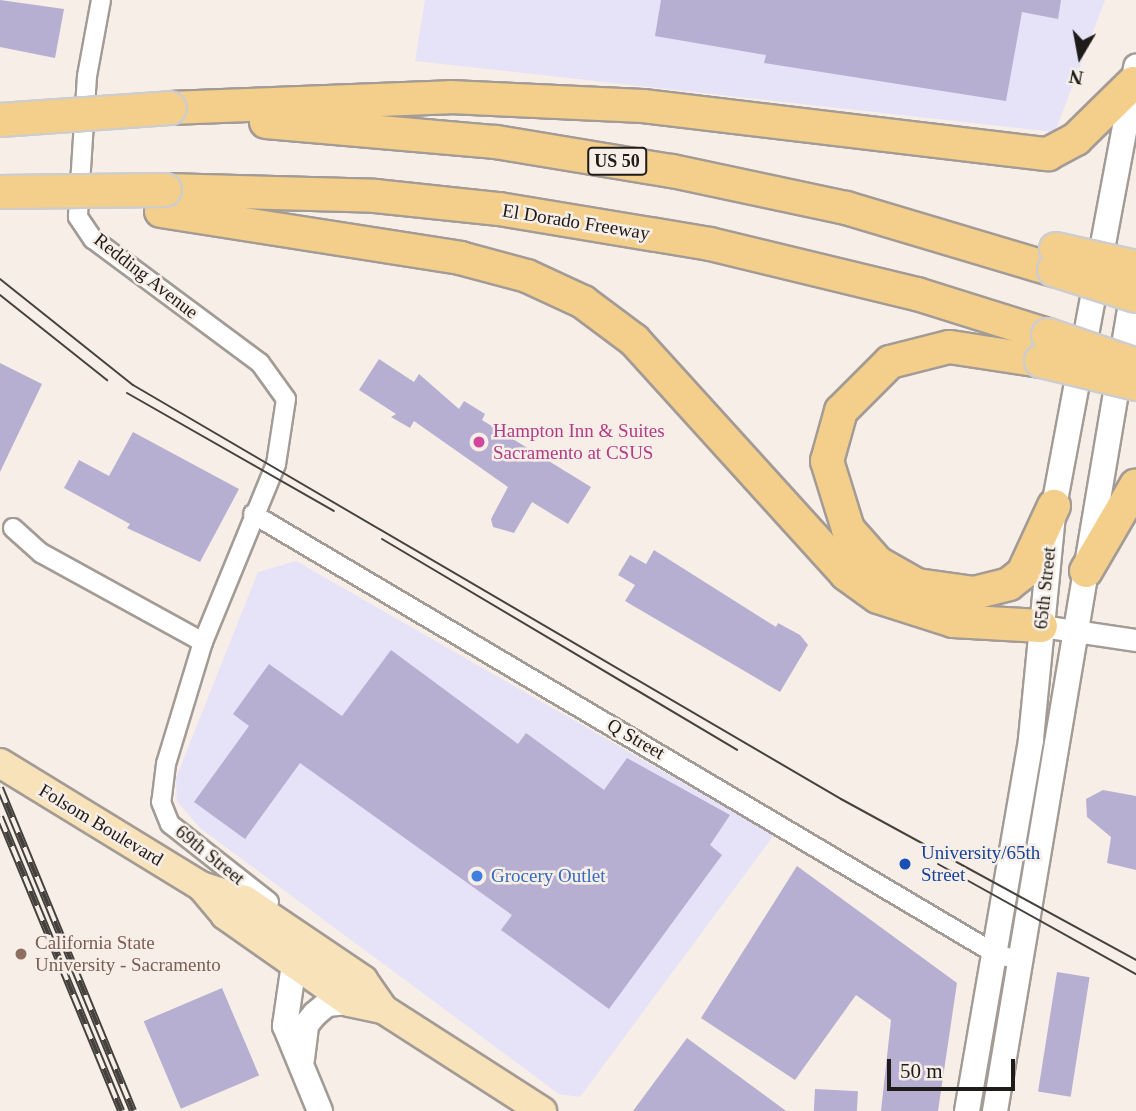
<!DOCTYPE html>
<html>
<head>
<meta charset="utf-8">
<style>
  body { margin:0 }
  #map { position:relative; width:1136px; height:1111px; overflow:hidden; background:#f6eee7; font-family:"Times New Roman",serif }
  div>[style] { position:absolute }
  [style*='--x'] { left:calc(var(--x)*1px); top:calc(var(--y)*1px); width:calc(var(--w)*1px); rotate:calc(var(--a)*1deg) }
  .commercial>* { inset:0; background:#e6e2f8 }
  .building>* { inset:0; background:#b6afd2; transform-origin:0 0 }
  .roads { filter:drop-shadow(2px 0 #a39b95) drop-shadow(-2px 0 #a39b95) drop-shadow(0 2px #a39b95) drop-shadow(0 -2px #a39b95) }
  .minor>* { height:18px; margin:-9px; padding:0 9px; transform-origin:9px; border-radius:9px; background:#fff }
  .tertiary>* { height:21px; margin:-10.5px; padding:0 10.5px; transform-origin:10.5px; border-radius:10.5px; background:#fff }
  .secondary>* { height:24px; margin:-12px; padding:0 12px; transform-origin:12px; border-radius:12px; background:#fff }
  .primary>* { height:28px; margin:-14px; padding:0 14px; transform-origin:14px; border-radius:14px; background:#f8e2b9 }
  .motorway>* { height:32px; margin:-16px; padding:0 16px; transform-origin:16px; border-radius:16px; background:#f4cf8b }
  .tram>* { height:2px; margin:-1px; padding:0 1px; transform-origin:1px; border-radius:1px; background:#45413d }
  .rail>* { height:8px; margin-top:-4px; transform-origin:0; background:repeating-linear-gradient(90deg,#f6eee7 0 16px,#45413d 0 32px); box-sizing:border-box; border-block:2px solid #45413d }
  .bridges { filter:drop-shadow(2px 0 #cecdcc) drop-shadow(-2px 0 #cecdcc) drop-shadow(0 2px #cecdcc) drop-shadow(0 -2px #cecdcc) }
  .motorway-bridge>* { height:32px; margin:-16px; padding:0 16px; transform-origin:16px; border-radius:16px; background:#f4cf8b }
  .dots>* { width:19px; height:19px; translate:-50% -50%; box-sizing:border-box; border:4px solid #f6eee7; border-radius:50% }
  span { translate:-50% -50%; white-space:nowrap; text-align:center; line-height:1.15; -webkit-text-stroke:5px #f6eee7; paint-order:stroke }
  .shield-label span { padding:2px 5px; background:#f6eee7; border:2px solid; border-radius:5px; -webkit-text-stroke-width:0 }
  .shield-label { font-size:18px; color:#1e1b18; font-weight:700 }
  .street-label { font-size:19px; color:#1e1b18 }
  .hotel-label { font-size:19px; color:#b23c85 }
  .left { translate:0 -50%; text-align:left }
  .transit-label { font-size:19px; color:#164399 }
  .shop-label { font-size:19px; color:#366cbe }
  .education-label { font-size:19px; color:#785e54 }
  .north { position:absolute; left:1045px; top:21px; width:70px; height:70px; -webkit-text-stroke:5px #f6eee7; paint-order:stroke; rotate:190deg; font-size:19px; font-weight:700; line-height:28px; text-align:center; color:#1e1b18 }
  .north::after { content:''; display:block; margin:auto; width:24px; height:32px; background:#1e1b18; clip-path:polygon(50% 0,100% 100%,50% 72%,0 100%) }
  .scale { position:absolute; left:887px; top:1059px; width:128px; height:32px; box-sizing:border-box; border:4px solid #1e1b18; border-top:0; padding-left:9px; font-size:21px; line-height:24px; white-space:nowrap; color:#1e1b18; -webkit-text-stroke:5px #f6eee7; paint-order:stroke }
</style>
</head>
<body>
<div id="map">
  <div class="commercial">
    <i style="clip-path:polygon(425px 0,1105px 0,1055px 132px,415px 61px)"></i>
    <i style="clip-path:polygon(296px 561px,774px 835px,580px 1097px,559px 1094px,200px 828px,177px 801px,176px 778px,258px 572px)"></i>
  </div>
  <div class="building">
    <i style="clip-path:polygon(0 0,64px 9px,55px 58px,0 47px)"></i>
    <i style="clip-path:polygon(661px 0,1061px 0,1058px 19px,1022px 12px,1006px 101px,764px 63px,766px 55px,655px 36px)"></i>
    <i style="clip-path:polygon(379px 359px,414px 382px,419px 374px,459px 409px,464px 401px,485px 414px,482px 420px,591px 487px,568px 524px,532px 502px,514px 533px,493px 527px,491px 519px,508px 487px,414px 421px,410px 428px,391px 417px,396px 414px,359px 390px)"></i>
    <i style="clip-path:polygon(0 363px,42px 384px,0 472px)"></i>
    <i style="clip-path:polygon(133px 432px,239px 489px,200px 562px,127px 528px,130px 524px,64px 488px,79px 460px,109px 476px)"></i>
    <i style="clip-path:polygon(654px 550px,776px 627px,778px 623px,800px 635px,808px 645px,780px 692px,625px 601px,635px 585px,618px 575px,630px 555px,646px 564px)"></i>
    <i style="clip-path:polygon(391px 650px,518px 744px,526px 733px,604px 790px,627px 758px,730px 815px,710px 845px,722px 855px,609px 1009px,501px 930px,512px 915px,300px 763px,245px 839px,194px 802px,249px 726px,233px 714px,269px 664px,342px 716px)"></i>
    <i style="clip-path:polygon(1103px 790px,1136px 796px,1136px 870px,1107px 863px,1111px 837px,1087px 817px,1086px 799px)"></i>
    <i style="clip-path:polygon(797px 866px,957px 983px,938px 1111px,881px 1111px,891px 1020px,856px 995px,795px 1080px,701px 1018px)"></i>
    <i style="left:1057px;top:972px;width:33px;height:121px;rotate:9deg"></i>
    <i style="left:222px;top:988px;width:95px;height:85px;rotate:67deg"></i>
    <i style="clip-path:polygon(687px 1038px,786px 1111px,633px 1111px)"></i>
    <i style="left:815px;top:1089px;width:43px;height:22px;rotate:3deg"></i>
  </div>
  <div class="roads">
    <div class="minor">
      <i style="--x:101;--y:0;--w:77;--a:100.4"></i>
      <i style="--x:87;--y:76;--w:141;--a:93.7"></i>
      <i style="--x:78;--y:217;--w:27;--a:56"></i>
      <i style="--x:93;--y:239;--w:208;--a:36.6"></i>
      <i style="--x:260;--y:363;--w:44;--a:54.2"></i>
      <i style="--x:286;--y:399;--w:66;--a:98.7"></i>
      <i style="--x:276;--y:464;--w:192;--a:112.3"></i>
      <i style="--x:203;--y:642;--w:127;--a:106.9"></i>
      <i style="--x:166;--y:764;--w:38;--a:97"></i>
      <i style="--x:161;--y:802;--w:24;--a:68"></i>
      <i style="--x:170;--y:824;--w:126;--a:38.2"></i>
      <i style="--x:253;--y:514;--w:861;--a:30.64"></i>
      <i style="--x:994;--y:953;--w:28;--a:17"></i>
      <i style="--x:13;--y:528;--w:38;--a:42"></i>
      <i style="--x:41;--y:553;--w:185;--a:28.8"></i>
    </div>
    <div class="tertiary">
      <i style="--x:1041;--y:626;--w:96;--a:8.4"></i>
    </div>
    <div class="secondary">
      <i style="--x:294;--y:964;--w:63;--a:98.3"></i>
      <i style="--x:285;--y:1026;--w:92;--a:67.6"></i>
      <i style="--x:302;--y:1059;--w:34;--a:-83"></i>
      <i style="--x:306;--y:1025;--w:14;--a:-51"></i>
      <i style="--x:315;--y:1014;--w:16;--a:-40"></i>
      <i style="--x:327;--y:1004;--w:22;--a:-5"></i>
      <i style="--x:967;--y:1111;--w:377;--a:-80.2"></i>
      <i style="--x:1031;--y:739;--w:234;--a:-84.4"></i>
      <i style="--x:1054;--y:506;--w:447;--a:-79.4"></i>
      <i style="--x:995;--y:1111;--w:843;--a:-80.44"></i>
    </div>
    <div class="primary">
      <i style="--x:0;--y:763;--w:236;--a:31.5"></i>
      <i style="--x:201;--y:886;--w:46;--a:17.7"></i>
      <i style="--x:245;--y:900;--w:143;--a:34.1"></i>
      <i style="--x:363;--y:980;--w:35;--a:55"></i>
      <i style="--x:201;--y:886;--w:38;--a:50"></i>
      <i style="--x:225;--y:915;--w:151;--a:35.1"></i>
      <i style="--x:349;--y:1002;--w:35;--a:12"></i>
      <i style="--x:383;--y:1009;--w:189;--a:32.7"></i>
    </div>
    <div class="motorway">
      <i style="--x:170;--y:108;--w:280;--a:-2.2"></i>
      <i style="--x:450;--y:97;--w:193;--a:2.7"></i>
      <i style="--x:643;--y:106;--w:408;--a:6.8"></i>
      <i style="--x:1048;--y:154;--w:32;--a:-28"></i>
      <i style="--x:1076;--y:139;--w:80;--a:-44.5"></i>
      <i style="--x:266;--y:122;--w:231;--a:5"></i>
      <i style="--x:496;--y:142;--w:178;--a:9.4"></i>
      <i style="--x:672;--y:171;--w:178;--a:12"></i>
      <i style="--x:846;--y:208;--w:217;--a:16.6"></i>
      <i style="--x:165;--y:190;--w:210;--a:1.6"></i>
      <i style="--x:375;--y:196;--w:125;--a:6"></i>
      <i style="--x:499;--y:209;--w:214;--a:9.4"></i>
      <i style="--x:710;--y:244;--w:213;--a:13.6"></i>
      <i style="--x:917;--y:294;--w:137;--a:17.4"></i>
      <i style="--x:161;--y:211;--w:303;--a:8.9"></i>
      <i style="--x:460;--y:258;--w:69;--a:15"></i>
      <i style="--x:527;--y:276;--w:62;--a:24.9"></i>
      <i style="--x:583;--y:302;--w:64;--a:36.7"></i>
      <i style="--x:634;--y:340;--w:316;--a:47.8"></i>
      <i style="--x:846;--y:574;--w:39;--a:36"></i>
      <i style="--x:878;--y:597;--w:79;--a:17.7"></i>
      <i style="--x:953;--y:621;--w:88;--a:3.3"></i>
      <i style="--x:1041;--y:361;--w:93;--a:-171.3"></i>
      <i style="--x:949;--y:347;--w:61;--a:165.7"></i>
      <i style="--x:890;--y:362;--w:69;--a:135"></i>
      <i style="--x:841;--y:411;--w:52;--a:105.6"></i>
      <i style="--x:827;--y:461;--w:71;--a:72.8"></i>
      <i style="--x:848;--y:529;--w:45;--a:48.6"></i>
      <i style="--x:878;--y:563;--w:45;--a:29.4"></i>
      <i style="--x:917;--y:585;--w:58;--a:8"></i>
      <i style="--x:974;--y:593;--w:36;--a:-14"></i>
      <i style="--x:1009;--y:584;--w:18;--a:-38"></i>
      <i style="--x:1023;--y:573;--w:74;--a:-65.2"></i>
      <i style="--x:1086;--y:571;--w:99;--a:-59.8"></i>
    </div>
  </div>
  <div class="tram">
    <i style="--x:0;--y:279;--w:170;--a:38.6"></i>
    <i style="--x:133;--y:385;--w:820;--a:30.32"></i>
    <i style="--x:841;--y:799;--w:336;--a:28.6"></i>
    <i style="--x:0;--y:295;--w:137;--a:38.5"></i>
    <i style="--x:127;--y:393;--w:238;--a:29.7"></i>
    <i style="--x:382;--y:539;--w:413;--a:30.7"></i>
    <i style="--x:938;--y:864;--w:227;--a:29.1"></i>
  </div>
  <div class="rail">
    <i style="--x:0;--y:788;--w:349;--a:67.6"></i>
    <i style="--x:0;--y:817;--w:318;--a:67.6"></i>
  </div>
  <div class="bridges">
    <div class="motorway-bridge">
      <i style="--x:0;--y:120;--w:170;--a:-4"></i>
      <i style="--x:0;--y:192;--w:165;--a:-0.7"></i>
      <i style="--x:1056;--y:249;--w:82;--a:12.7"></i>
      <i style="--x:1054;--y:270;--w:86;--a:17.6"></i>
      <i style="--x:1048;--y:335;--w:93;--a:18.8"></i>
      <i style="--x:1041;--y:361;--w:98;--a:13.6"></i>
    </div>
  </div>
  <div class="dots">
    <i style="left:479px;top:442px;background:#d1479c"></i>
    <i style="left:905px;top:864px;background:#1a4fb4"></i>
    <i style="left:477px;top:876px;background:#3f7fe0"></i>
    <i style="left:21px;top:954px;background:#8d6e63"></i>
  </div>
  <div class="shield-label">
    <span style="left:617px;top:161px">US 50</span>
  </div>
  <div class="street-label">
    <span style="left:576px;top:222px;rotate:9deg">El Dorado Freeway</span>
    <span style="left:146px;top:276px;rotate:38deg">Redding Avenue</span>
    <span style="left:1045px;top:588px;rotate:-84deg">65th Street</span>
    <span style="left:636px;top:739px;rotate:30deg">Q Street</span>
    <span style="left:101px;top:825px;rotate:31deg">Folsom Boulevard</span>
    <span style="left:210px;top:855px;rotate:39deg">69th Street</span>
  </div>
  <div class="hotel-label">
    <span class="left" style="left:493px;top:442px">Hampton Inn &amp; Suites<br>Sacramento at CSUS</span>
  </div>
  <div class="transit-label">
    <span class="left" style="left:921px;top:864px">University/65th<br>Street</span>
  </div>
  <div class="shop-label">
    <span class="left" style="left:491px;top:876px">Grocery Outlet</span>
  </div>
  <div class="education-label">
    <span class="left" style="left:35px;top:954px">California State<br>University - Sacramento</span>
  </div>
  <div class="north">N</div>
  <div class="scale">50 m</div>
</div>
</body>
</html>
